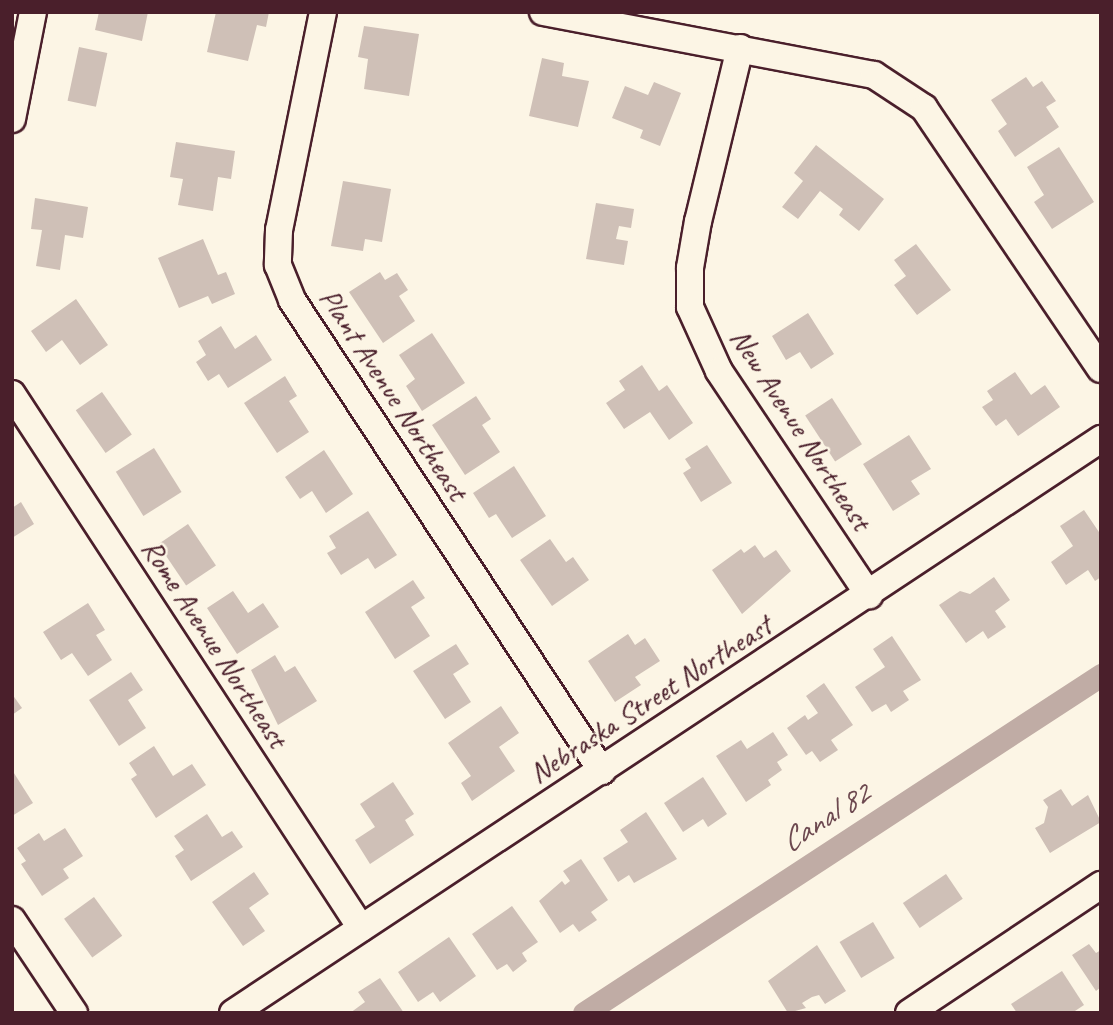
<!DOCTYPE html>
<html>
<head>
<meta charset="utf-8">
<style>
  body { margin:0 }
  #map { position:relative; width:1113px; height:1025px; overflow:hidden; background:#fcf5e5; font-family:Caveat,sans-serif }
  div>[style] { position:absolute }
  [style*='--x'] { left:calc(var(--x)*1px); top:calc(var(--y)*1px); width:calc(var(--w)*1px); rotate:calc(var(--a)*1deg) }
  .canal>* { height:23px; margin:-11.5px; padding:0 11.5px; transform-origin:11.5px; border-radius:11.5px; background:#c0aca5 }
  .building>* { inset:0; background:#cfc0b7; transform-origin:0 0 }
  .roads { filter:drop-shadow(2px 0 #4a1f2b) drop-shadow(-2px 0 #4a1f2b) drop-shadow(0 2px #4a1f2b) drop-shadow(0 -2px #4a1f2b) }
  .minor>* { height:26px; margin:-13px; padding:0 13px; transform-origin:13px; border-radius:13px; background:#fcf5e5 }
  span { translate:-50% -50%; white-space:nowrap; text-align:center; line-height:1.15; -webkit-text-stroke:5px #fcf5e5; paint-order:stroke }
  .street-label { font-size:30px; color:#4a1f2b }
  .water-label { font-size:32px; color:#6d4950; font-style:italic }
  .frame { position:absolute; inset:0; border:14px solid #4a1f2b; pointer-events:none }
</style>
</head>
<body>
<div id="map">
  <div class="canal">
    <i style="--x:584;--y:1013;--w:618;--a:-33.18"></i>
  </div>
  <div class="building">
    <i style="clip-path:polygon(99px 12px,148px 12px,142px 41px,95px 30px)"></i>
    <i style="clip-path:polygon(216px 12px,269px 12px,266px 27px,257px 25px,248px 61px,207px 52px)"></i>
    <i style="clip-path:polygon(364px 26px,419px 34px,409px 96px,364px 89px,368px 59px,358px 57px)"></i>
    <i style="left:79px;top:47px;width:29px;height:55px;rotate:12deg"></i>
    <i style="clip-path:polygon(542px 58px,564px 63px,562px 76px,589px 81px,578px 127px,529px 116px)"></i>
    <i style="clip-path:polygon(1026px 77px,1033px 87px,1042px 81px,1056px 101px,1046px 107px,1059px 127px,1015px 157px,998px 131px,1007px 124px,991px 100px)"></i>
    <i style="clip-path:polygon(654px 82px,681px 93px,660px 146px,640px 138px,643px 130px,612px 118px,625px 86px,648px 95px)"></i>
    <i style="clip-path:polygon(176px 142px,235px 151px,231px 179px,218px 177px,213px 211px,178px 205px,183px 179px,170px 177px)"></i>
    <i style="clip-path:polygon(816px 145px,884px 199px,859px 231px,839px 215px,843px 209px,820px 191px,798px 219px,782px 207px,803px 181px,794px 173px)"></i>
    <i style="clip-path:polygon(1059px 147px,1094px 202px,1052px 229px,1034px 202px,1044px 195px,1027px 167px)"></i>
    <i style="clip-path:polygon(343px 181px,391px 189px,382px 242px,365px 239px,363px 251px,331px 246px)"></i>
    <i style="clip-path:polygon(35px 198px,88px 207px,83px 238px,65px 235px,60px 270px,36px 266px,42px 230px,31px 229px)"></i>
    <i style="clip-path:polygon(596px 203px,634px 209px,631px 228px,619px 226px,616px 239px,628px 241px,624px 265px,586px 259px)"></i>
    <i style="clip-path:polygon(203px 239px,218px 275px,226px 272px,235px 294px,212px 304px,208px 296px,179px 308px,158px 258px)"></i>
    <i style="clip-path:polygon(916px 244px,951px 290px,917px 315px,894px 285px,906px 276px,894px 260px)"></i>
    <i style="clip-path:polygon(380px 272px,385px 280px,397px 273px,408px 290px,399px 296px,415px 321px,383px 343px,349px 292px)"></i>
    <i style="clip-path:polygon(76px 299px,108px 345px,80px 365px,62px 340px,46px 352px,31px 331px)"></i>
    <i style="clip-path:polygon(808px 313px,834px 354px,811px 369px,800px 352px,786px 360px,772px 336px)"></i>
    <i style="clip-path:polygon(221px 326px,235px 349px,256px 335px,272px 360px,228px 388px,219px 374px,208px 381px,196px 362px,206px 355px,198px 341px)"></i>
    <i style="clip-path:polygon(432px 333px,465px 383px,422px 411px,406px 386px,415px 379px,399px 355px)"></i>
    <i style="clip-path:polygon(642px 365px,659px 391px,667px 385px,693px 423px,669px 440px,650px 412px,624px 429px,606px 403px,625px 390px,619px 381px)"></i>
    <i style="clip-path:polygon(1015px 372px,1031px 395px,1045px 385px,1060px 407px,1018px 436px,1006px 419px,996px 426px,982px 407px,993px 400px,987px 391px)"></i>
    <i style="clip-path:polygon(285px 376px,297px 396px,289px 401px,309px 432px,277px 453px,244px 403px)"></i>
    <i style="left:102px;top:392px;width:52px;height:32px;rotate:55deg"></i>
    <i style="clip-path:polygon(476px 396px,491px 419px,482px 425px,500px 452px,465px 475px,432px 425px)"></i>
    <i style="left:832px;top:398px;width:55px;height:32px;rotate:57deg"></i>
    <i style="clip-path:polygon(909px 435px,931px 469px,911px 481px,920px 494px,893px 511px,863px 464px)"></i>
    <i style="clip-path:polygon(707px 445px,732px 483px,701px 502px,683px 473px,691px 468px,685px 459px)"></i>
    <i style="left:154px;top:448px;width:52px;height:45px;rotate:58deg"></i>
    <i style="clip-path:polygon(324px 450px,353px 494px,326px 513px,312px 491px,300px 499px,285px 477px)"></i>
    <i style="clip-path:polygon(514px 466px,546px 516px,512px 538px,496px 514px,489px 518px,473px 493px)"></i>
    <i style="clip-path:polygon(21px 502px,34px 524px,12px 538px,12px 508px)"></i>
    <i style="clip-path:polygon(1084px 510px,1101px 535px,1101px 577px,1095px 581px,1088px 570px,1066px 585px,1051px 562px,1073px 546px,1060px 526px)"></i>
    <i style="clip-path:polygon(368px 511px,397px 555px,375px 569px,368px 558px,341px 575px,327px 553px,336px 548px,329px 536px)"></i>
    <i style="left:188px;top:524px;width:50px;height:36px;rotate:56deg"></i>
    <i style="clip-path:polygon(550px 539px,566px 562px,573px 557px,589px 580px,552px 606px,520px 560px)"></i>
    <i style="clip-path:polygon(755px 545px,764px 558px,776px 550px,791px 571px,742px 614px,712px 570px,741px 549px,744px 553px)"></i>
    <i style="clip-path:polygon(994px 577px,1010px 600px,995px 611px,1006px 627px,988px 639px,983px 631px,966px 643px,939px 605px,960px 591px,970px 594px)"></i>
    <i style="clip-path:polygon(413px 580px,425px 598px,411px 607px,430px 636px,395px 659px,365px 612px)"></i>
    <i style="clip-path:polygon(233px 591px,248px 613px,263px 603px,279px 627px,237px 654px,207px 608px)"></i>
    <i style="clip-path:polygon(88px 603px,105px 630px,96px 635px,112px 660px,88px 676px,72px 653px,61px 660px,43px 632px)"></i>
    <i style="clip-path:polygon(628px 634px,635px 645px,645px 638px,660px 661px,635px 677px,641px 685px,615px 702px,588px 661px)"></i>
    <i style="clip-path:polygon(892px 636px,921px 680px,903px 691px,909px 700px,891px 712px,886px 704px,872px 712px,855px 687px,885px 667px,873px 649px)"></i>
    <i style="clip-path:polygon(456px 644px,469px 664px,453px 674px,471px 702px,445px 719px,413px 671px)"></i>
    <i style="clip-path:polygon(275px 655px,285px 672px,295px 666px,317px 701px,278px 725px,251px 670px)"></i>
    <i style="clip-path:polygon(131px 672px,143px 690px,128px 700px,146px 728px,119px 746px,89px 700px)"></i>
    <i style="clip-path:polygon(824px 683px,853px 725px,831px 740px,838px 750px,820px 762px,812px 751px,806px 755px,787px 728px,805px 715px,808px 720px,818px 713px,806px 696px)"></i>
    <i style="clip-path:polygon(12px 694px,22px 708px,12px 715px)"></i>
    <i style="clip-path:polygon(501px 706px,519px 733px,499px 747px,515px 771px,472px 801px,461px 783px,471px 776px,448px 743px)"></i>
    <i style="clip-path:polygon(773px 732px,788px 755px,777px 762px,782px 770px,768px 780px,771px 785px,746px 802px,716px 756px,741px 740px,747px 749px)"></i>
    <i style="clip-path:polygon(154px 746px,173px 776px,192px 764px,206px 785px,156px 818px,131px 779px,137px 775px,129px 763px)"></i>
    <i style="clip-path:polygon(12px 770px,33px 803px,12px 816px)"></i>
    <i style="clip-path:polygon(703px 777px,727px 814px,708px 827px,703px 819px,683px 832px,664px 803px)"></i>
    <i style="clip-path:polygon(393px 782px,414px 814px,405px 820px,414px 835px,370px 864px,355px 840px,375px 827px,360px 804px)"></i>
    <i style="clip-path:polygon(1061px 789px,1072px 806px,1088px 795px,1101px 822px,1050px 853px,1035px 828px,1044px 823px,1048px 807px,1043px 800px)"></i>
    <i style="clip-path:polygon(646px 812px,677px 859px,634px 883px,629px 875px,618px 882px,603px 858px,628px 842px,620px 830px)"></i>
    <i style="clip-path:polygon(207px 814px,222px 837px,232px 831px,243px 847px,191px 881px,175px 856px,184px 850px,174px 836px)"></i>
    <i style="clip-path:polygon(65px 828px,83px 856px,63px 869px,69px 878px,42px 896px,21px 864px,26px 861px,17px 848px,39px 833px,44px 841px)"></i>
    <i style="clip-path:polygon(581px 859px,608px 900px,591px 912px,597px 920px,579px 932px,573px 924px,560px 933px,539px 901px,562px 881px,565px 885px,570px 881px,563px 871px)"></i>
    <i style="clip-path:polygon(254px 872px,269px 894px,249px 908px,265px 931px,243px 946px,212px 902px)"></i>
    <i style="left:946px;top:874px;width:30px;height:52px;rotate:56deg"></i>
    <i style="left:94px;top:897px;width:48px;height:37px;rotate:54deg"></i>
    <i style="clip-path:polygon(512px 906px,538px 942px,522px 953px,527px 961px,513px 972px,507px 964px,497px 970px,472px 934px)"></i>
    <i style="left:873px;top:922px;width:42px;height:39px;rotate:59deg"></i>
    <i style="clip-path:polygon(449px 937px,476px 976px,440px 1002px,433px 992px,418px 1002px,398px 972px)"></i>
    <i style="clip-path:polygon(1089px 944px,1096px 953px,1101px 950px,1101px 987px,1096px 991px,1072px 955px)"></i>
    <i style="clip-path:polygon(817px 945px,846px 991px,825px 1004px,819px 995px,812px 997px,802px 1003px,806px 1008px,788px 1013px,768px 981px)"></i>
    <i style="clip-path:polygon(1062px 971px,1084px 1005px,1072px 1013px,1017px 1013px,1011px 1004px)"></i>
    <i style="clip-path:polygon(380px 978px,404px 1013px,350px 1013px,365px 1002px,358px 992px)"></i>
  </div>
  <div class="roads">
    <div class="minor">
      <i style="--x:323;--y:12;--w:222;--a:101.4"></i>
      <i style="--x:279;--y:230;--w:35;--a:92"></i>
      <i style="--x:278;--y:265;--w:38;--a:68"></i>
      <i style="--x:292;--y:300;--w:564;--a:56.65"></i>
      <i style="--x:543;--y:12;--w:337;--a:10.8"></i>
      <i style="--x:874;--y:75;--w:60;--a:33.4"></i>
      <i style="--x:924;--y:108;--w:315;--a:55.9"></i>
      <i style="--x:740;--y:48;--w:178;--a:103.6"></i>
      <i style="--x:698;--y:221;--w:48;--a:99.7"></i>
      <i style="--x:690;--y:268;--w:39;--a:90"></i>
      <i style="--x:690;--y:307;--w:70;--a:65.6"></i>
      <i style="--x:719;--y:371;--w:270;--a:56.2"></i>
      <i style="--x:12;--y:119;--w:109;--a:-78.9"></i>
      <i style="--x:12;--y:394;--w:638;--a:56.83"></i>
      <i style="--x:12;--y:920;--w:112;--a:56.3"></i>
      <i style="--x:233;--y:1013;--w:1041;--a:-33.48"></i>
      <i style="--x:909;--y:1013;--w:231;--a:-33.7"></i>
    </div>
  </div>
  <div class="street-label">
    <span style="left:394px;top:394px;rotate:57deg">Plant Avenue Northeast</span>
    <span style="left:801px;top:429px;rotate:57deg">New Avenue Northeast</span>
    <span style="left:215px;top:643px;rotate:57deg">Rome Avenue Northeast</span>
    <span style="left:650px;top:699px;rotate:-33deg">Nebraska Street Northeast</span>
  </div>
  <div class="water-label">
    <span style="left:825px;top:818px;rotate:-33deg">Canal 82</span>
  </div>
  <div class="frame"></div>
</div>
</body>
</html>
